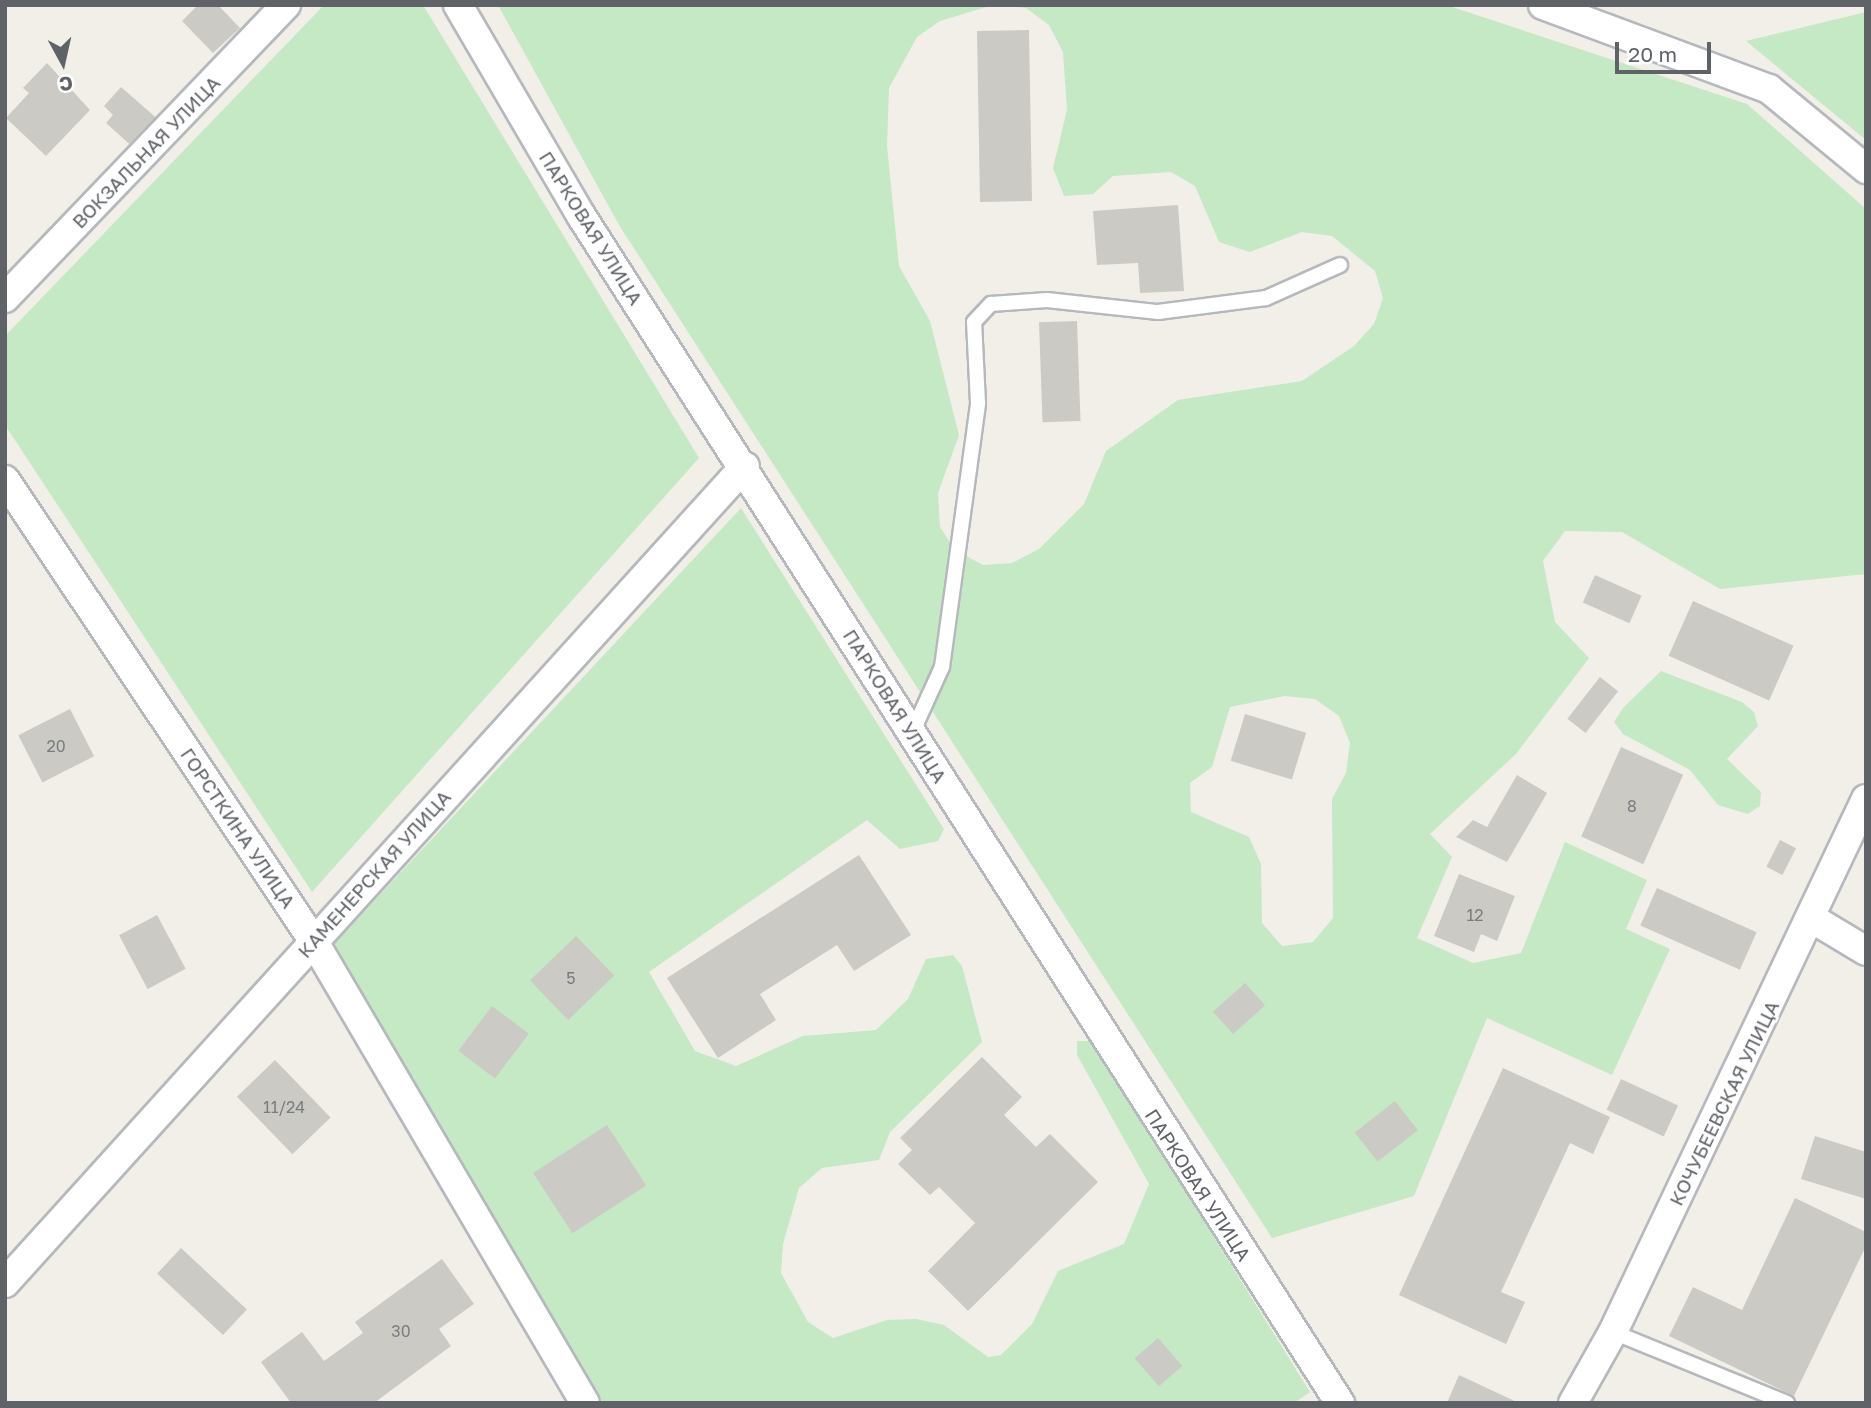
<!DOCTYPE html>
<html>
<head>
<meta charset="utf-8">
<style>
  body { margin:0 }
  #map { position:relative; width:1871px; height:1408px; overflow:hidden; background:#f1efe8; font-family:"Golos Text",sans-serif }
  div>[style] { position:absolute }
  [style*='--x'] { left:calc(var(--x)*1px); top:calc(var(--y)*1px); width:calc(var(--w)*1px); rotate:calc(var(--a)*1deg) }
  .green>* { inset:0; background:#c5e8c5 }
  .building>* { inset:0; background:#cccac5; transform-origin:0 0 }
  .roads { filter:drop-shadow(2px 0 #b5b8bc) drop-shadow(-2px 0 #b5b8bc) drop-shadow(0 2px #b5b8bc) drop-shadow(0 -2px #b5b8bc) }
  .lane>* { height:14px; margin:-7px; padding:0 7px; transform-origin:7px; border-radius:7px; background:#fff }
  .street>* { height:28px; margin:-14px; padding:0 14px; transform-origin:14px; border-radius:14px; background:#fff }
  span { translate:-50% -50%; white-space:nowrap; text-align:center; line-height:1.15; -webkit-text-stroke:5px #fff; paint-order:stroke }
  .number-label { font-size:16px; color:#7a7d7f }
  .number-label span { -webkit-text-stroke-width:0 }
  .street-label { font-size:19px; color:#5f6368 }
  .frame { position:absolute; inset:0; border:7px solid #5f6368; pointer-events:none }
  .north { position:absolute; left:28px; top:28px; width:70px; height:70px; -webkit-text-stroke:5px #fff; paint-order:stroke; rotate:172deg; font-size:19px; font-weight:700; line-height:28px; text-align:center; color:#5f6368 }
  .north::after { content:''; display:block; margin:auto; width:24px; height:32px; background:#5f6368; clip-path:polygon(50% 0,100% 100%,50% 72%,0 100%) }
  .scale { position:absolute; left:1615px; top:42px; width:96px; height:32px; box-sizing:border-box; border:4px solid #5f6368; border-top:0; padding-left:9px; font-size:21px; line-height:24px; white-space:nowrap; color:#5f6368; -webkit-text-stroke:5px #fff; paint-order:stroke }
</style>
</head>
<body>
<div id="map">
  <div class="green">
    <i style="clip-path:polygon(324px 5px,423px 5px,699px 458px,312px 892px,5px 425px,5px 336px)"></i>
    <i style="clip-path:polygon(evenodd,498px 5px,993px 5px,940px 21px,917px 37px,889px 88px,887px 146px,899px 266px,930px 321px,959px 435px,938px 493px,940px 527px,955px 550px,983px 565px,1012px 563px,1039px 549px,1084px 504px,1106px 451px,1178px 400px,1302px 381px,1354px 346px,1374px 324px,1383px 298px,1375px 271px,1332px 236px,1302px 232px,1250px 252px,1219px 242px,1195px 186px,1171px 172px,1113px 176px,1093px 194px,1064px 196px,1053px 168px,1067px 110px,1063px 52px,1049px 25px,1026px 8px,1000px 5px,1446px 5px,1747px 104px,1866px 209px,1866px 574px,1720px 589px,1622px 532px,1565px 531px,1543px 561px,1555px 622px,1589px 658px,1516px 754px,1430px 834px,1452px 857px,1417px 938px,1473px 963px,1521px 953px,1565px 842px,1647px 880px,1626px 929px,1670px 949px,1612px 1075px,1487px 1018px,1414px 1196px,1272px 1238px,619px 225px,498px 5px,1285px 696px,1315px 699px,1339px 716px,1350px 743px,1346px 773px,1332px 799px,1333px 918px,1313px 942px,1282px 946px,1262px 923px,1261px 864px,1249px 837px,1191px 812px,1190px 783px,1212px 767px,1230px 707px,1285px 696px)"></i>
    <i style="clip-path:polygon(1866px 12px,1866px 140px,1746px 41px)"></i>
    <i style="clip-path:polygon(741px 508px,944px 829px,938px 841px,900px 849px,867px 820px,649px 972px,695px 1051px,736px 1066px,803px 1036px,876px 1030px,908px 999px,926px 959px,953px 955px,962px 966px,982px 1042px,890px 1132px,879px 1160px,822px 1168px,799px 1188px,783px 1244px,781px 1273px,808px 1322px,833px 1338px,887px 1320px,916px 1319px,944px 1325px,988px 1357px,1001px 1355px,1032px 1324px,1058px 1271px,1124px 1244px,1149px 1184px,1077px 1055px,1077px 1041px,1092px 1041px,1310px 1392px,1294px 1403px,603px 1403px,331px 947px)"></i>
    <i style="clip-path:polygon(1661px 671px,1742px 702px,1754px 712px,1758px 726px,1727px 759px,1761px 792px,1760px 806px,1748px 814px,1718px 805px,1690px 770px,1623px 734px,1614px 722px,1623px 708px)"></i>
  </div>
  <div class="building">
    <i style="clip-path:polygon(198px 5px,218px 5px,240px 28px,213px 53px,182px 21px)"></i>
    <i style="left:1029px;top:30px;width:171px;height:52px;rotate:89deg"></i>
    <i style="clip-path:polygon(47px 63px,90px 110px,46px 156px,6px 118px,29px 93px,23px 88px)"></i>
    <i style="clip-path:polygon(121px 87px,161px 122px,136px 150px,106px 123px,113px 115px,104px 106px)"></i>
    <i style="clip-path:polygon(1178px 205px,1184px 291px,1140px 293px,1138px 263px,1097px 265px,1093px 211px)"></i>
    <i style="left:1077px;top:321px;width:100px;height:38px;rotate:88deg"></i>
    <i style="left:1595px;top:575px;width:51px;height:30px;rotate:24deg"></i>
    <i style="left:1693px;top:601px;width:110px;height:60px;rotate:24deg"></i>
    <i style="left:1600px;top:677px;width:23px;height:53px;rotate:38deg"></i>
    <i style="left:70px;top:709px;width:53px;height:58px;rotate:63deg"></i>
    <i style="left:1245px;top:714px;width:64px;height:49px;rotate:17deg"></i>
    <i style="left:1621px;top:747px;width:68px;height:98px;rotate:24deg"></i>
    <i style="clip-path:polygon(1517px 775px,1547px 793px,1507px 862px,1456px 837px,1473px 820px,1487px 827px)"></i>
    <i style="left:1780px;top:840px;width:18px;height:30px;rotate:27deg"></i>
    <i style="clip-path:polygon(859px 855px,911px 935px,854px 971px,837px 945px,760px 994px,776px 1020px,718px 1058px,667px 978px)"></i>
    <i style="clip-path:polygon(1459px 874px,1515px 896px,1497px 941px,1481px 934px,1474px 952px,1434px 936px)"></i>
    <i style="left:1657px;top:888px;width:109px;height:41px;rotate:24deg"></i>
    <i style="left:157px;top:915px;width:61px;height:43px;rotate:62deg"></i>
    <i style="left:576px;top:936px;width:55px;height:64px;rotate:46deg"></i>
    <i style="left:1245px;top:983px;width:30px;height:43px;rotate:48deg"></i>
    <i style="left:492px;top:1006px;width:46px;height:56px;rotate:37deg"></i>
    <i style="clip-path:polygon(982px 1057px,1022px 1097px,1004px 1115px,1036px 1147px,1050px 1134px,1098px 1182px,968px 1311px,928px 1271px,975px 1223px,939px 1187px,930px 1195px,898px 1164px,912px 1150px,900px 1138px)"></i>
    <i style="left:275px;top:1060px;width:80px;height:53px;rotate:46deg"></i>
    <i style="clip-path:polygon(1503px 1068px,1610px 1117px,1593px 1154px,1570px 1143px,1501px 1292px,1525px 1302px,1506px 1344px,1399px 1295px)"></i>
    <i style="left:1621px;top:1079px;width:63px;height:34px;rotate:25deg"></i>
    <i style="left:1395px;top:1101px;width:37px;height:51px;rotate:52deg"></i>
    <i style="left:607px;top:1125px;width:72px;height:88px;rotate:57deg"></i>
    <i style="clip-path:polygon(1815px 1136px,1866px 1152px,1866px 1199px,1801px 1179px)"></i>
    <i style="clip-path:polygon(1795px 1198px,1866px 1232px,1866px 1246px,1794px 1396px,1669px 1336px,1693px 1287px,1742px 1310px)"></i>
    <i style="left:181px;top:1248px;width:90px;height:35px;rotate:43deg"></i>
    <i style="clip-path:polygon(442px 1259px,474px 1304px,439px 1329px,451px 1346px,374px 1403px,291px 1403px,261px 1362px,302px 1332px,324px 1361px,363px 1333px,355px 1322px)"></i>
    <i style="left:1158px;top:1338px;width:37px;height:31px;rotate:49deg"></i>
    <i style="clip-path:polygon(1459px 1375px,1519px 1403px,1447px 1403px)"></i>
  </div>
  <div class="roads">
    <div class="lane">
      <i style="--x:912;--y:733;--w:72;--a:-65.6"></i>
      <i style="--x:942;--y:667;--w:266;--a:-82.2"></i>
      <i style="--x:978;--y:403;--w:81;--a:-92.8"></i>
      <i style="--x:974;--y:322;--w:25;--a:-47"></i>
      <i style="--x:991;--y:304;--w:56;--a:-4.1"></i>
      <i style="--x:1047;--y:300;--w:112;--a:6.2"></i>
      <i style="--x:1158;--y:312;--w:109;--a:-7.4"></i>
      <i style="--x:1266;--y:298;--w:81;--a:-24"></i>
      <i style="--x:1613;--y:1332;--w:188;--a:22.2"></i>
    </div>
    <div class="street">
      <i style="--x:458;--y:5;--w:246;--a:59.7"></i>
      <i style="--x:582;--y:217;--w:1408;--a:57.42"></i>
      <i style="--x:1543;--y:5;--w:241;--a:20.4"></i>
      <i style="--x:1769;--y:89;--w:126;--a:39.5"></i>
      <i style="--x:5;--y:298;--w:406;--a:-46.2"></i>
      <i style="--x:5;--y:480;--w:554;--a:56.2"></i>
      <i style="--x:313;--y:940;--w:537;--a:59.57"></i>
      <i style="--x:1813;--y:919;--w:62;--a:31.1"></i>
      <i style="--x:5;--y:1283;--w:1102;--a:-47.83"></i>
      <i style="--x:1573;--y:1403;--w:81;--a:-60.6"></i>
      <i style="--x:1613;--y:1332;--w:590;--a:-64.61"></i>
    </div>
  </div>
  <div class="number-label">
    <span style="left:56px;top:746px">20</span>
    <span style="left:1632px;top:806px">8</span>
    <span style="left:1475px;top:915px">12</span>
    <span style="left:571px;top:978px">5</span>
    <span style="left:284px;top:1107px">11/24</span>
    <span style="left:401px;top:1331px">30</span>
  </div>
  <div class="street-label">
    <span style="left:146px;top:152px;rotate:-46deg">ВОКЗАЛЬНАЯ УЛИЦА</span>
    <span style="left:591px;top:228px;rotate:58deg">ПАРКОВАЯ УЛИЦА</span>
    <span style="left:895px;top:706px;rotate:58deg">ПАРКОВАЯ УЛИЦА</span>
    <span style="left:238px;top:828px;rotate:56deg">ГОРСТКИНА УЛИЦА</span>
    <span style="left:374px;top:874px;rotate:-48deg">КАМЕНЕРСКАЯ УЛИЦА</span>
    <span style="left:1724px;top:1103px;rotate:-64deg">КОЧУБЕЕВСКАЯ УЛИЦА</span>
    <span style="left:1198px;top:1185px;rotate:57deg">ПАРКОВАЯ УЛИЦА</span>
  </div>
  <div class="frame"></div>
  <div class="north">С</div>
  <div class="scale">20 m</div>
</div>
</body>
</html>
